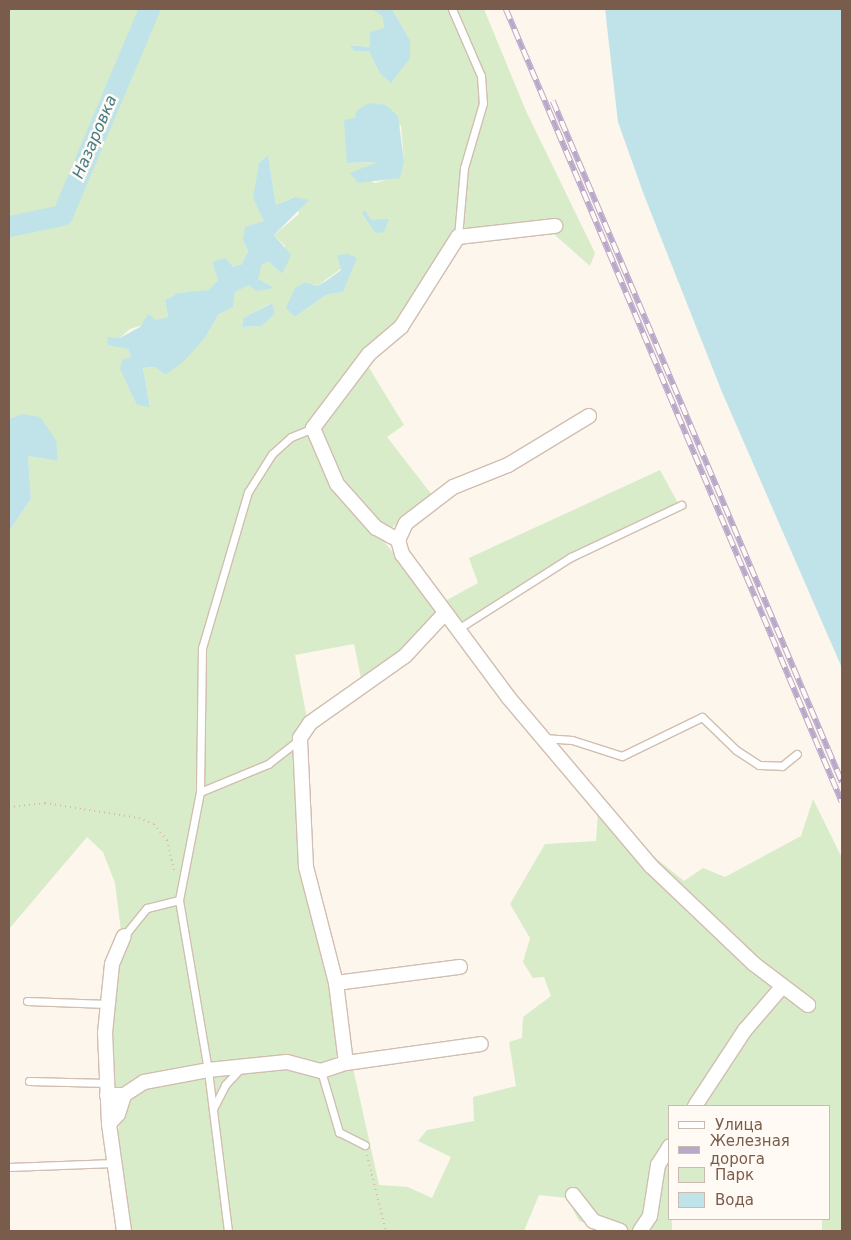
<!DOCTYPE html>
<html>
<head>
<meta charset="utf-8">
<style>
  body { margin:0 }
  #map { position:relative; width:851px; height:1240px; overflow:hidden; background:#fdf6ec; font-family:"DejaVu Sans",sans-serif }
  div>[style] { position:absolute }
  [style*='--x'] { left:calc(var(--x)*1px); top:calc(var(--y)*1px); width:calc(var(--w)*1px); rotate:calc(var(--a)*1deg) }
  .green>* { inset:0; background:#d8ecc9 }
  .water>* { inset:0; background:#bfe3e8 }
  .river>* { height:21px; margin:-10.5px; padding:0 10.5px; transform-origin:10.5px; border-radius:10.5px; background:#bfe3e8 }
  .path>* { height:2px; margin-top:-1px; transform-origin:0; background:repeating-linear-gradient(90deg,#d9b8a5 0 1px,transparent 0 5px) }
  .roads { filter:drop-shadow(1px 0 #d1beb0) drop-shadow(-1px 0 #d1beb0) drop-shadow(0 1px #d1beb0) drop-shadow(0 -1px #d1beb0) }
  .service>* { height:7px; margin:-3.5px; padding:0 3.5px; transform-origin:3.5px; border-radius:3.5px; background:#fff }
  .minor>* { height:14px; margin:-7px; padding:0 7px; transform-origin:7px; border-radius:7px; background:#fff }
  .rail>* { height:5.5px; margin-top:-2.75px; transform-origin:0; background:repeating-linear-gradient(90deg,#fffaf3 0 11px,#b9a8c9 0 22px); box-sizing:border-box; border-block:1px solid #b9a8c9 }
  span { translate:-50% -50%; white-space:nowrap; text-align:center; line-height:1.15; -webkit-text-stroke:5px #fffaf3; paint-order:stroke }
  .water-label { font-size:16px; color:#437c86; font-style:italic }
  .frame { position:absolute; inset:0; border:10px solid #7a5c4d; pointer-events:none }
  .legend { position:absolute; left:668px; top:1105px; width:162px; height:115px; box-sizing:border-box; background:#fffaf3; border:1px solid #cabbb1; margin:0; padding:6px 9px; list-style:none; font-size:15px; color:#7a5c4d }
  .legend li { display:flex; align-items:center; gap:10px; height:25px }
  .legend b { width:25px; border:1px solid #cabbb1 }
</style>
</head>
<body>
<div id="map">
  <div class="green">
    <i style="clip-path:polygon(evenodd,9px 9px,371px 9px,382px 16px,384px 28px,370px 47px,351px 45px,354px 51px,369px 51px,379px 72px,410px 58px,410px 40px,392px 9px,484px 9px,526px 111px,595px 253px,590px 266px,548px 229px,468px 241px,458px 247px,398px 325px,367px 351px,313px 440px,375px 531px,435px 602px,436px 612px,435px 619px,407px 648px,362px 683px,354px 644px,295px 655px,307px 719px,300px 811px,340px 1054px,323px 1065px,290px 1058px,114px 1090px,108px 1033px,121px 931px,115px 883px,103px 852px,87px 837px,9px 929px,9px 531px,31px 499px,28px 456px,58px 461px,21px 414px,9px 419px,9px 9px,401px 125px,404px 161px,392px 178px,375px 183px,351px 173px,379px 162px,347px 163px,348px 144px,401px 125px,9px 9px,268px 156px,276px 205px,295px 197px,299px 214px,274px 235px,285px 246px,282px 274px,269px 262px,262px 264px,257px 279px,273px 288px,249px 284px,235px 292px,233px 307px,218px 315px,205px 338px,165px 375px,155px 367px,143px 368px,150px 406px,137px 405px,128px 382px,131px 357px,128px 349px,108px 338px,120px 338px,130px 329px,168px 317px,165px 300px,178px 293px,209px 291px,218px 280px,212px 262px,233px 267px,242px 264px,248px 251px,243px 240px,264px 221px,259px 163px,268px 156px,9px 9px,356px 258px,343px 292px,326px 295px,295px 317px,306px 282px,317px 286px,356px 258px,9px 9px,271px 303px,275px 314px,262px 326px,242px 327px,243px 318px,271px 303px)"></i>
    <i style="clip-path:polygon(368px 366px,404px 425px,387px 437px,432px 495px,389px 530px,340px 481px,320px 427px)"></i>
    <i style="clip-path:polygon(660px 470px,678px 503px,569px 554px,528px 586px,461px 622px,450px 611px,447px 600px,478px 583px,469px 558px)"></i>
    <i style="clip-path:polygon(813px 799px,842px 858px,842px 1231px,822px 1231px,822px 1219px,830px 1219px,830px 1106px,670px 1106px,672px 1231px,606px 1231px,579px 1221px,567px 1198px,539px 1195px,524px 1231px,128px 1231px,116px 1136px,128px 1099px,142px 1087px,215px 1073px,353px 1068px,379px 1185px,408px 1187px,432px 1198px,451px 1157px,418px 1141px,427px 1130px,474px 1121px,473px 1097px,516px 1086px,509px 1042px,522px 1038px,523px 1017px,551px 996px,544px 977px,533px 978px,523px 962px,530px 938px,510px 904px,545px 844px,596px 841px,598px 811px,684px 881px,703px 868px,725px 877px,801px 836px)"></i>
  </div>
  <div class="water">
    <i style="clip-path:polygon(371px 9px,392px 9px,410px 40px,410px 58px,391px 83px,379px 72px,369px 51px,354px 51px,350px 45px,370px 47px,370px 32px,384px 28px,382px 16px)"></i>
    <i style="clip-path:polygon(605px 9px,842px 9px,842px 668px,722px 392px,644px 195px,618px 122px)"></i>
    <i style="clip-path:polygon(369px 103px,386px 105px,398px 116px,404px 161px,400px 178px,358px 183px,350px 173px,378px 162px,347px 163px,344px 120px,355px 118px,357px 110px)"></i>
    <i style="clip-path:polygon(268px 155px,276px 205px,295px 197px,309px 200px,274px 235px,291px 255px,282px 274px,269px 262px,262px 264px,258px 279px,274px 288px,257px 291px,249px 285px,235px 292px,233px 307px,218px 315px,205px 338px,182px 363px,165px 375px,155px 367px,143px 368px,150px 407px,137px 405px,120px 369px,122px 360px,131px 357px,128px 349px,108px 345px,107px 337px,120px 338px,140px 327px,148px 314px,156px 320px,168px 317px,165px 300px,178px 293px,209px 290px,218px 280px,212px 262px,225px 258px,233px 267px,242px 264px,248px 251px,243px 240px,245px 227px,264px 221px,253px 198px,259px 163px)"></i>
    <i style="clip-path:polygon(365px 210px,371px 220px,389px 219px,384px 232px,375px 233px,362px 213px)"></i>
    <i style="clip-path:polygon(348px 254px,357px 258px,343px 292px,326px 295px,295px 317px,286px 308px,295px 288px,306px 282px,317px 286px,326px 281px,341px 270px,337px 255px)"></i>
    <i style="clip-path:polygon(272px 303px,275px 314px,262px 326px,242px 327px,243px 318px)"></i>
    <i style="clip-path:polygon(21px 414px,40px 417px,56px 440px,58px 461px,28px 456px,31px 499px,9px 531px,9px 419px)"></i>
  </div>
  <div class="river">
    <i style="--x:9;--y:226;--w:54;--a:-11.7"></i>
    <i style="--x:62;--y:215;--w:224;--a:-67.1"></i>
  </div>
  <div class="path">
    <i style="--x:9;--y:807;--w:36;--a:-6"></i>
    <i style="--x:45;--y:803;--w:95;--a:9.1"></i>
    <i style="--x:139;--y:818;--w:16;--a:22"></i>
    <i style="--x:154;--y:824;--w:21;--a:51"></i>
    <i style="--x:167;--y:840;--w:31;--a:77"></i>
    <i style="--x:367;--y:1155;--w:78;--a:76"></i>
  </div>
  <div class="roads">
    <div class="service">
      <i style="--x:452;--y:9;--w:73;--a:66.6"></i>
      <i style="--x:481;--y:76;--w:27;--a:86"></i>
      <i style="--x:483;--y:103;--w:68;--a:106.3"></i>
      <i style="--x:464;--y:168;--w:69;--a:95"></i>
      <i style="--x:461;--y:627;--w:130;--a:-32.5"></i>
      <i style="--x:571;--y:557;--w:122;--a:-25.3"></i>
      <i style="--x:544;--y:738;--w:28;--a:4"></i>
      <i style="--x:572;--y:740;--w:52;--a:17.7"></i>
      <i style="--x:622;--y:756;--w:89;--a:-26"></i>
      <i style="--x:702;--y:717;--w:47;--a:44.1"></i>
      <i style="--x:736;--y:750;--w:27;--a:33"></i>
      <i style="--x:759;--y:765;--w:23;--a:2"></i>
      <i style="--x:782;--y:766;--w:19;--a:-39"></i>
      <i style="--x:200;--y:792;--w:74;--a:-22.4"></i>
      <i style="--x:268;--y:764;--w:41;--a:-38"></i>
      <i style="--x:124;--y:936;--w:36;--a:-51"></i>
      <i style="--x:147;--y:908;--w:33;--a:-14"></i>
      <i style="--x:27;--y:1001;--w:80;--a:2.1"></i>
      <i style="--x:321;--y:1071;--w:64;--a:73.6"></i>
      <i style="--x:339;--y:1132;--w:29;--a:27"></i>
      <i style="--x:29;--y:1081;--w:78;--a:1.5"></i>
      <i style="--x:213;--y:1109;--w:27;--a:-63"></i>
      <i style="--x:225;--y:1085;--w:22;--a:-47"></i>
      <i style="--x:9;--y:1167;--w:105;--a:-2.2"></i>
      <i style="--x:228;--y:1231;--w:162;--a:-97.1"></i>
      <i style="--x:208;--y:1070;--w:172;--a:-99.7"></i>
      <i style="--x:179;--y:900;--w:110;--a:-79"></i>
      <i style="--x:200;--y:792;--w:144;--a:-89.2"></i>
      <i style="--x:202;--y:648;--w:163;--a:-73.6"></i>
      <i style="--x:248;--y:492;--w:45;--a:-57.7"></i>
      <i style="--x:272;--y:454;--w:25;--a:-42"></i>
      <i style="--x:291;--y:437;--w:24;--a:-22"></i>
    </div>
    <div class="minor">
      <i style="--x:589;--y:416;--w:95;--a:148.8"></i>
      <i style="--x:508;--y:465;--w:59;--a:158.2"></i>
      <i style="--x:453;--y:487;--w:59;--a:142.5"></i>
      <i style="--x:406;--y:523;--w:19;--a:115"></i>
      <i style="--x:398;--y:540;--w:15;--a:74"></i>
      <i style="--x:402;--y:554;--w:179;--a:53.4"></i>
      <i style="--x:509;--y:698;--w:220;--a:49.8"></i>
      <i style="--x:651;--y:866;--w:142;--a:43.6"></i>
      <i style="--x:754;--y:964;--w:68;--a:37.2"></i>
      <i style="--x:398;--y:540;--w:25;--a:-151"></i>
      <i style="--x:376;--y:528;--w:59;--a:-131.6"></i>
      <i style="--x:337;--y:484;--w:61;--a:-113.2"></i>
      <i style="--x:313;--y:428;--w:93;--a:-52.9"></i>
      <i style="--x:369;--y:354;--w:42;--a:-40.2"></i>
      <i style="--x:401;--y:327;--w:107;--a:-57.7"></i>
      <i style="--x:458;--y:237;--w:98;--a:-6.5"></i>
      <i style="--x:336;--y:983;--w:125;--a:-7.4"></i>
      <i style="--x:346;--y:1063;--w:81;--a:-97.1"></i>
      <i style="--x:336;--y:983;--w:120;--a:-104.5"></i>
      <i style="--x:306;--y:867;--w:129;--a:-92.7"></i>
      <i style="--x:300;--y:738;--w:18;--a:-56"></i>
      <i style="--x:310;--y:723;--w:116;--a:-35.2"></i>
      <i style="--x:405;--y:656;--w:57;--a:-47.1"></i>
      <i style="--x:107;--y:1095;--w:17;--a:0"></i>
      <i style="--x:124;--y:1095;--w:24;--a:-33"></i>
      <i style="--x:144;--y:1082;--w:65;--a:-10.6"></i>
      <i style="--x:208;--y:1070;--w:79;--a:-5.8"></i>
      <i style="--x:287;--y:1062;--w:35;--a:15"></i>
      <i style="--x:321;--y:1071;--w:26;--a:-18"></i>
      <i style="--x:346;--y:1063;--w:136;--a:-8"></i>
      <i style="--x:695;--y:1106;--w:91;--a:-56.7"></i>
      <i style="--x:745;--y:1030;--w:57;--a:-49.3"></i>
      <i style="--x:109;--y:1124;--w:13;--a:-48"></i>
      <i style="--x:118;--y:1114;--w:20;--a:-72"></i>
      <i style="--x:573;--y:1195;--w:33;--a:52"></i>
      <i style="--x:593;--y:1221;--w:29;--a:20"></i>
      <i style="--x:124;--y:1231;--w:108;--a:-98"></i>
      <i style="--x:109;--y:1124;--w:91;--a:-92.5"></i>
      <i style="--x:105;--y:1033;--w:69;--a:-84.2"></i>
      <i style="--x:112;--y:964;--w:30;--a:-67"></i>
      <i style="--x:640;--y:1231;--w:18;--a:-56"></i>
      <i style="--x:650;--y:1216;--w:52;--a:-81.1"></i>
      <i style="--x:658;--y:1165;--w:22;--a:-58"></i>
    </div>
  </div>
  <div class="rail">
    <i style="--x:506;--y:9;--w:861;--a:67.04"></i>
    <i style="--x:553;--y:101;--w:740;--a:67"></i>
  </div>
  <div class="water-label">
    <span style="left:95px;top:137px;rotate:-67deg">Назаровка</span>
  </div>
  <div class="frame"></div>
  <ul class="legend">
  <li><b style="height:6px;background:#fff"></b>Улица</li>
  <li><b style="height:6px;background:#b9a8c9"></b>Железная дорога</li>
  <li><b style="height:14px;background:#d8ecc9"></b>Парк</li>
  <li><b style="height:14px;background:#bfe3e8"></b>Вода</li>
  </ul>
</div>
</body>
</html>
